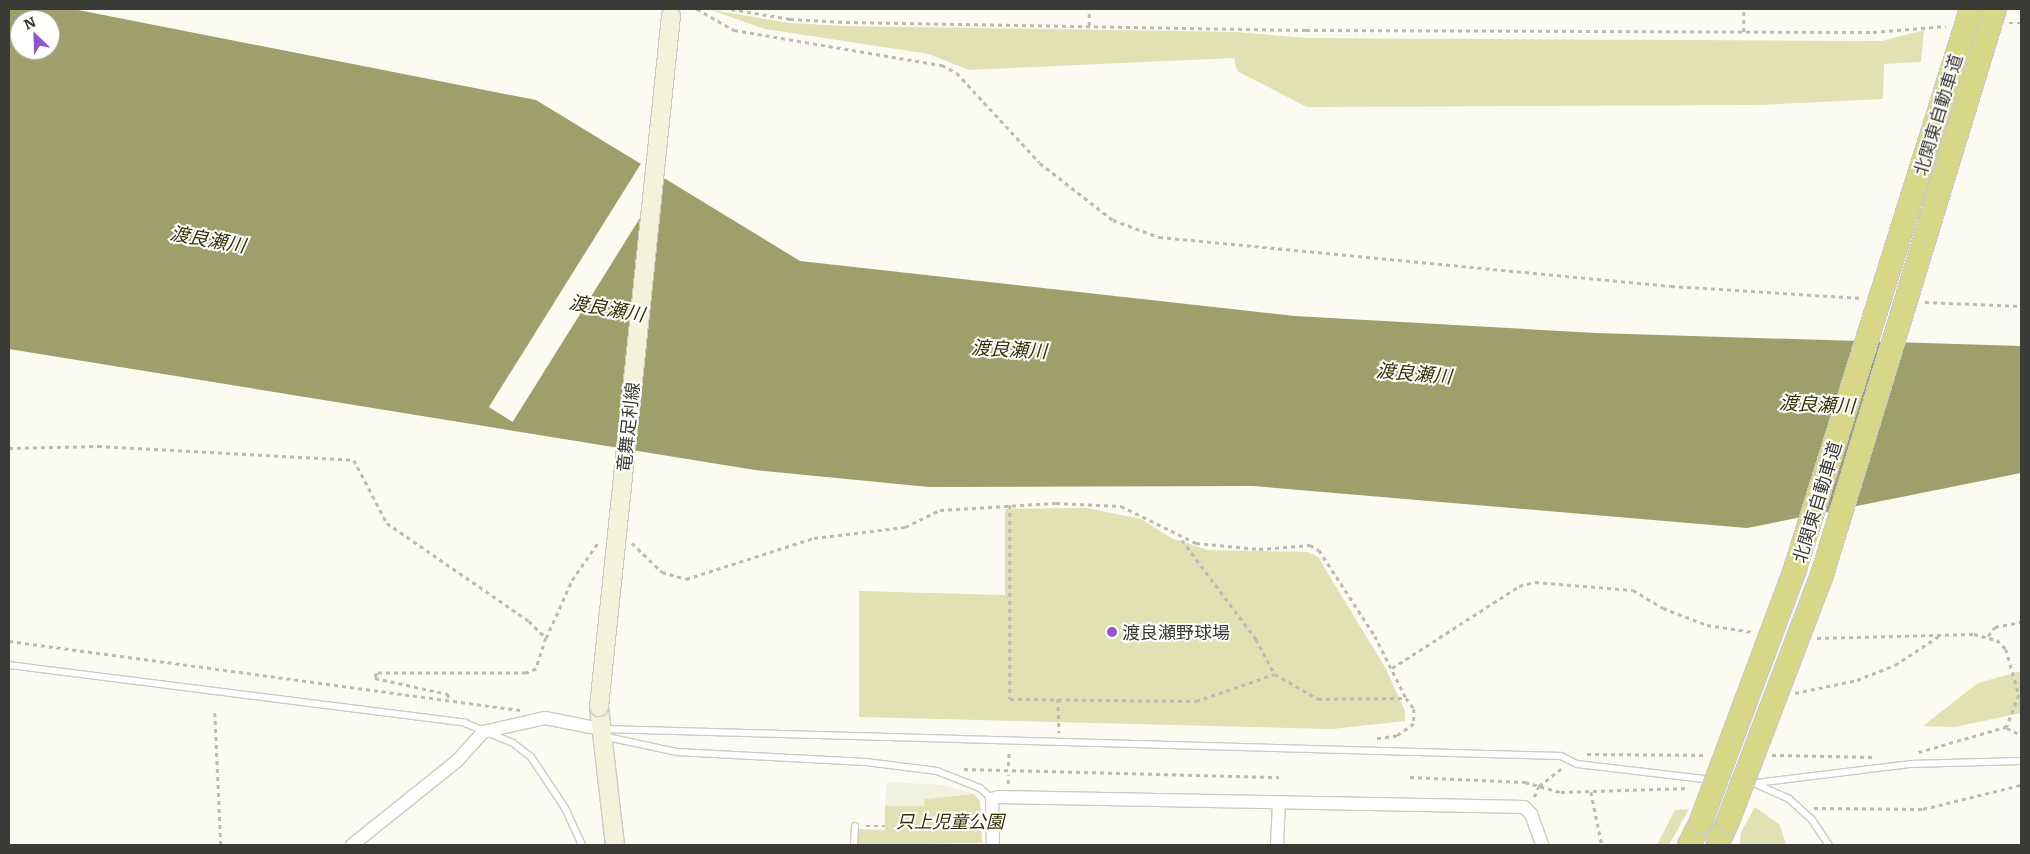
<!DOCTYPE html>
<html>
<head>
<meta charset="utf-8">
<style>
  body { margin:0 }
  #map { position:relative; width:2030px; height:854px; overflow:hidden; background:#fbfbf1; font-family:Literata,"Noto Sans JP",serif }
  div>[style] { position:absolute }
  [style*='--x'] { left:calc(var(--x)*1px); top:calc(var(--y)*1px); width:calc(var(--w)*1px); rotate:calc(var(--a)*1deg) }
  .built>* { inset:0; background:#f1f1e0 }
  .green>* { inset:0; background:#e1e1b4 }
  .water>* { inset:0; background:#9f9f6b }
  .pier>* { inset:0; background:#fbfbf1; transform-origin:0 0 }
  .path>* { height:2.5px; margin-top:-1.25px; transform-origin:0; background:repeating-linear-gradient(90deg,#bbbbb3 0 4px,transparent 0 8px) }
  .roads { filter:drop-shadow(1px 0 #cbcbc2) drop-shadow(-1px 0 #cbcbc2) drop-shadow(0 1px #cbcbc2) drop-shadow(0 -1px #cbcbc2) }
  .lane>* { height:6px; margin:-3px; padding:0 3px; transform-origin:3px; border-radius:3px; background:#fff }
  .street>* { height:12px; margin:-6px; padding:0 6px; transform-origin:6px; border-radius:6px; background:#fff }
  .secondary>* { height:18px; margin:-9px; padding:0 9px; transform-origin:9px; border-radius:9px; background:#f3f3db }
  .highway>* { height:22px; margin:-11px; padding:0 11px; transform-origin:11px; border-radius:11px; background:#d8d788 }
  .bridges { filter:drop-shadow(1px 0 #cbcbc2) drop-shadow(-1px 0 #cbcbc2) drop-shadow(0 1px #cbcbc2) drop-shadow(0 -1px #cbcbc2) }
  .secondary-bridge>* { height:18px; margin:-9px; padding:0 9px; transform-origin:9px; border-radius:9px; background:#f3f3db }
  .highway-bridge>* { height:22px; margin:-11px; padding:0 11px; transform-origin:11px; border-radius:11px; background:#d8d788 }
  .dots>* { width:14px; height:14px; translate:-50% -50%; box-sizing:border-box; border:2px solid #fffffe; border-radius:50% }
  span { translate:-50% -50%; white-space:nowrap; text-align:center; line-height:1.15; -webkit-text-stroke:4px #fffffe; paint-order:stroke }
  .street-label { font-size:18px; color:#3a3a36 }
  .poi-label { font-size:18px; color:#3a3a36 }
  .left { translate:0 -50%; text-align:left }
  .park-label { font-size:18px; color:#302e03; font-style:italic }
  .water-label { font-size:19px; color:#333206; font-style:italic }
  .frame { position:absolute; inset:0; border:10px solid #3a3a36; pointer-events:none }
  .north { position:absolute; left:10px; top:10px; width:50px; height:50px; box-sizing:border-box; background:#fffffe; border:1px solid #b0b0ae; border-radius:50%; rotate:336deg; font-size:14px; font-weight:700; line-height:20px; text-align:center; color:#3a3a36 }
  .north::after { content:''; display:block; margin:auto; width:18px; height:22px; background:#9553c9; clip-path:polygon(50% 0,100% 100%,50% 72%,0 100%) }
</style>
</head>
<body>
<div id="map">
  <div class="built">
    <i style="clip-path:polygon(887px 782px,943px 785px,974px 794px,925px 799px,925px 806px,885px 806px)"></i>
  </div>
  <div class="green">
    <i style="clip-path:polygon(711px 10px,790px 23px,846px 26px,1236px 32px,1306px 38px,1882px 41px,1924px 30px,1921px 62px,1884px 64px,1883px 99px,1759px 105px,1307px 107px,1237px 71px,1234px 58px,969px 70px,929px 54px,765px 29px)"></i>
    <i style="clip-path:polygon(1087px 508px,1141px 519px,1171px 538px,1208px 550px,1308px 552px,1318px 557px,1386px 669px,1405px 711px,1405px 721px,1332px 729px,859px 717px,859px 591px,1005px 595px,1005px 509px)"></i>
    <i style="clip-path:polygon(2021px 671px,2021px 713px,1955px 727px,1923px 726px,1978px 683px)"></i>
    <i style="clip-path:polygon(974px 794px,980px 801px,982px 843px,858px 845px,858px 829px,885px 830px,885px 806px,924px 806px,925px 799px)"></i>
    <i style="clip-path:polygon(1755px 807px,1780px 825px,1786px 845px,1740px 845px,1741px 832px)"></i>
    <i style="clip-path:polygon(1689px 809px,1669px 845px,1657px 845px,1675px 810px)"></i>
  </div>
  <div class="water">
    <i style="clip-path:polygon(evenodd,9px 9px,73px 9px,536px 100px,800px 261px,1295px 316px,1596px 333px,2021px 346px,2021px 473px,1747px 528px,1253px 486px,929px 487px,755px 470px,9px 349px,9px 9px,20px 20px,50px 20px,50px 50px,20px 50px,20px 20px)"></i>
  </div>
  <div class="pier">
    <i style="left:642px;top:162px;width:28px;height:289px;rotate:32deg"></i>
  </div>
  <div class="path">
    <i style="--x:516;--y:9;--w:53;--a:0"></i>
    <i style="--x:697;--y:9;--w:43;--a:29.6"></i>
    <i style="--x:734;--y:30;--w:211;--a:9.6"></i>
    <i style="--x:942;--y:65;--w:17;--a:28"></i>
    <i style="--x:957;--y:73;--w:122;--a:47.3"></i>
    <i style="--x:1040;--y:163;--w:93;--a:38"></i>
    <i style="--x:1113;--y:220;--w:49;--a:20.3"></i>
    <i style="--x:1159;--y:237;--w:514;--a:5.47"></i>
    <i style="--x:1671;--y:286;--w:191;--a:3.6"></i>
    <i style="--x:731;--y:9;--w:60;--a:9.6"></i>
    <i style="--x:790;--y:19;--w:56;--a:3.1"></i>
    <i style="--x:846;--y:22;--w:460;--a:1"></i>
    <i style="--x:1306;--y:30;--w:567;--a:0.2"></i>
    <i style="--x:1873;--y:32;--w:73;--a:-4.7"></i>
    <i style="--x:1744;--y:12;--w:20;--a:90"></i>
    <i style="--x:2009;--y:23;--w:12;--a:0"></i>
    <i style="--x:1089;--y:26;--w:15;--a:-90"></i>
    <i style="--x:1925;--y:302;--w:96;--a:2.4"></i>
    <i style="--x:9;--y:448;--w:89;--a:-1.3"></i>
    <i style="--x:98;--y:446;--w:256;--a:3.1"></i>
    <i style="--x:354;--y:460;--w:71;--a:62.4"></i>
    <i style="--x:387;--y:523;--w:173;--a:34.6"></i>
    <i style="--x:529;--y:621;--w:24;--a:45"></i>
    <i style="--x:546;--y:638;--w:33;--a:108"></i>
    <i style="--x:536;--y:669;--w:11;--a:158"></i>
    <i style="--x:526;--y:673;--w:149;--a:180"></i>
    <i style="--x:377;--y:673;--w:5;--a:112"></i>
    <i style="--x:375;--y:678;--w:75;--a:12.4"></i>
    <i style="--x:448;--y:694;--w:6;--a:81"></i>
    <i style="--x:1010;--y:505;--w:194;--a:90"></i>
    <i style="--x:1010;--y:699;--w:186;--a:0.6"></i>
    <i style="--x:1196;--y:701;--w:83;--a:-18.9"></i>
    <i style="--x:1182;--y:540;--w:124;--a:53.2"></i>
    <i style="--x:1256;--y:639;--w:40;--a:62"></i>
    <i style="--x:1275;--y:674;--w:50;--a:30.2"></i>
    <i style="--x:1318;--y:699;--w:88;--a:-0.7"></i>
    <i style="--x:1406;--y:698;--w:14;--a:54"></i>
    <i style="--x:1414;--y:709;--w:15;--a:90"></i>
    <i style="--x:1414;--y:724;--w:21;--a:145"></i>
    <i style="--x:1397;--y:736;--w:22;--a:172"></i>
    <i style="--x:632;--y:543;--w:42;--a:44"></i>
    <i style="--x:662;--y:572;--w:25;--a:16"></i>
    <i style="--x:686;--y:579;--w:134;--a:-17.8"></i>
    <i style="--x:814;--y:538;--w:92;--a:-6.9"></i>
    <i style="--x:905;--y:527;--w:39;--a:-26"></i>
    <i style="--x:940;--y:510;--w:116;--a:-3.5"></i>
    <i style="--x:1056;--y:503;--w:65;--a:2.6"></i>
    <i style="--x:1121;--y:506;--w:84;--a:26.3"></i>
    <i style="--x:1196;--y:543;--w:63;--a:5.4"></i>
    <i style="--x:1259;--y:549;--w:51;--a:-4.5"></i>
    <i style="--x:1310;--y:545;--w:10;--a:29"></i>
    <i style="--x:1319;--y:550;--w:103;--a:56.9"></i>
    <i style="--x:1375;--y:636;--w:69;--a:63.4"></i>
    <i style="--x:1988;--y:636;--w:11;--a:-52"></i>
    <i style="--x:1995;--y:627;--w:26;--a:-11"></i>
    <i style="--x:546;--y:638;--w:64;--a:-65.9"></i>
    <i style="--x:572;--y:580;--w:47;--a:-55.3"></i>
    <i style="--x:1817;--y:638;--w:157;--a:-1.5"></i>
    <i style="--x:1974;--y:634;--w:24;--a:15"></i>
    <i style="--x:1997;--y:640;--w:13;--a:45"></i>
    <i style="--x:2006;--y:649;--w:48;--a:74.2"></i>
    <i style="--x:2019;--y:695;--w:34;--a:111"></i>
    <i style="--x:2007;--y:727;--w:94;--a:163.9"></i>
    <i style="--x:9;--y:641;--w:516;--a:7.69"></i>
    <i style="--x:1392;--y:668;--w:151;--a:-32.8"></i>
    <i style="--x:1519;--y:586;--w:16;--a:-14"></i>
    <i style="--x:1535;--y:582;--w:98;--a:4.7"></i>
    <i style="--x:1633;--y:590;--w:35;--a:31"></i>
    <i style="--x:1663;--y:608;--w:47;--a:21.1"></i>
    <i style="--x:1707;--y:625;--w:46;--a:8.8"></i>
    <i style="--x:1795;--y:693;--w:63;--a:-11.8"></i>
    <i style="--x:1857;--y:680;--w:41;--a:-21.5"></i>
    <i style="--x:1895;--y:665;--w:53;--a:-33.4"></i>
    <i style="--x:1058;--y:699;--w:34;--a:88"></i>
    <i style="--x:215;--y:713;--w:132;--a:87.4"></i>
    <i style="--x:2007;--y:728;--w:16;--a:27"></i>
    <i style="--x:1587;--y:754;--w:120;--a:0.5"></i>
    <i style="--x:1772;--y:755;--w:102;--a:1.1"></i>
    <i style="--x:1008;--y:766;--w:15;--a:-86"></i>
    <i style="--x:964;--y:769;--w:315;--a:1.5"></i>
    <i style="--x:1410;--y:777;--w:115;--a:2.5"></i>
    <i style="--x:1525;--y:782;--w:37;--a:16"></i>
    <i style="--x:1561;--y:792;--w:127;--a:-1.8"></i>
    <i style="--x:1008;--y:784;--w:9;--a:-90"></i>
    <i style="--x:1591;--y:792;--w:54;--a:78.3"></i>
    <i style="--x:1534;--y:797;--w:12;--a:-66"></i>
    <i style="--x:1539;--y:786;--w:29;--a:-38"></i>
    <i style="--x:1814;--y:808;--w:109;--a:0.5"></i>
    <i style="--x:1923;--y:809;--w:101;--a:-13.8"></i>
    <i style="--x:866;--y:826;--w:19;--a:0"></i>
  </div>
  <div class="roads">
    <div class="lane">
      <i style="--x:9;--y:665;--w:460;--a:7.2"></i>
      <i style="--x:465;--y:723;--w:52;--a:22.6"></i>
      <i style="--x:513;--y:743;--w:23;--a:38"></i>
      <i style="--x:531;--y:757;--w:61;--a:56.3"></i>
      <i style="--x:565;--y:808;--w:41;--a:65.3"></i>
      <i style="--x:604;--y:729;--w:957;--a:1.62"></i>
      <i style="--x:1561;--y:756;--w:18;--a:27"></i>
      <i style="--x:1577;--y:764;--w:162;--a:6.7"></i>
      <i style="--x:607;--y:737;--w:72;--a:12.1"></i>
      <i style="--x:677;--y:752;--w:189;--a:3"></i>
      <i style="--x:866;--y:762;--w:72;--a:7.2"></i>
      <i style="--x:937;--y:771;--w:46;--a:21.6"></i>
      <i style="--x:980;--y:788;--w:16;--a:43"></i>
      <i style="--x:1748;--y:784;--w:163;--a:-7"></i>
      <i style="--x:1910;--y:764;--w:111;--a:-1.5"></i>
      <i style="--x:1758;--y:785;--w:34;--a:24"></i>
      <i style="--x:1789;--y:799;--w:31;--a:42"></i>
      <i style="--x:1812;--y:820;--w:30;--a:56"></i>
      <i style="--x:854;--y:845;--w:19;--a:-87"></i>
    </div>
    <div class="street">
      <i style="--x:352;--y:845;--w:134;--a:-38.7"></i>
      <i style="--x:457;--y:761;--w:39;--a:-48"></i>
      <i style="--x:483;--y:732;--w:64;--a:-12.7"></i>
      <i style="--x:545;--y:718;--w:56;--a:11.3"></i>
      <i style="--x:993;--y:845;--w:46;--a:-91.2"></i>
      <i style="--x:992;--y:799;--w:6;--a:-18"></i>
      <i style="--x:998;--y:797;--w:526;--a:1.09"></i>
      <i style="--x:1524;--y:807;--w:10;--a:45"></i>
      <i style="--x:1531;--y:814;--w:33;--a:70"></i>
      <i style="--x:1277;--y:845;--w:42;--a:-87.3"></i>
    </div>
    <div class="secondary">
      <i style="--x:599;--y:707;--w:139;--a:83.4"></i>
    </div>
    <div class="highway">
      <i style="--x:1689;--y:845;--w:27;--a:-63"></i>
      <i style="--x:1717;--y:845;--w:26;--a:-65"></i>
    </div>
  </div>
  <div class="bridges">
    <div class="secondary-bridge">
      <i style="--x:599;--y:707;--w:695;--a:-84.05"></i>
    </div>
    <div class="highway-bridge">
      <i style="--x:1701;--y:821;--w:269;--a:-69.5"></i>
      <i style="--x:1795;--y:569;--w:587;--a:-72.55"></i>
      <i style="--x:1728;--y:821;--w:263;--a:-69.1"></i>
      <i style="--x:1822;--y:575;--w:592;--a:-73"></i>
    </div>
  </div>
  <div class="dots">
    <i style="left:1112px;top:632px;background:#9553c9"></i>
  </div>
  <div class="street-label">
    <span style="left:1938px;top:115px;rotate:-73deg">北関東自動車道</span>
    <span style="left:628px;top:427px;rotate:-84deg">竜舞足利線</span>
    <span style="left:1817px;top:502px;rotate:-73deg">北関東自動車道</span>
  </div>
  <div class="poi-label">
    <span class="left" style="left:1122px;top:632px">渡良瀬野球場</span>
  </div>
  <div class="park-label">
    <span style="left:950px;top:821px">只上児童公園</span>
  </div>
  <div class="water-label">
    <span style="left:208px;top:239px;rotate:10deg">渡良瀬川</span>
    <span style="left:607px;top:308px;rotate:10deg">渡良瀬川</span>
    <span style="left:1009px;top:349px;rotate:3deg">渡良瀬川</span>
    <span style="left:1414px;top:373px;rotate:5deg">渡良瀬川</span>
    <span style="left:1817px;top:404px;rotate:3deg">渡良瀬川</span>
  </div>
  <div class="frame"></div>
  <div class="north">N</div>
</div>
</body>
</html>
